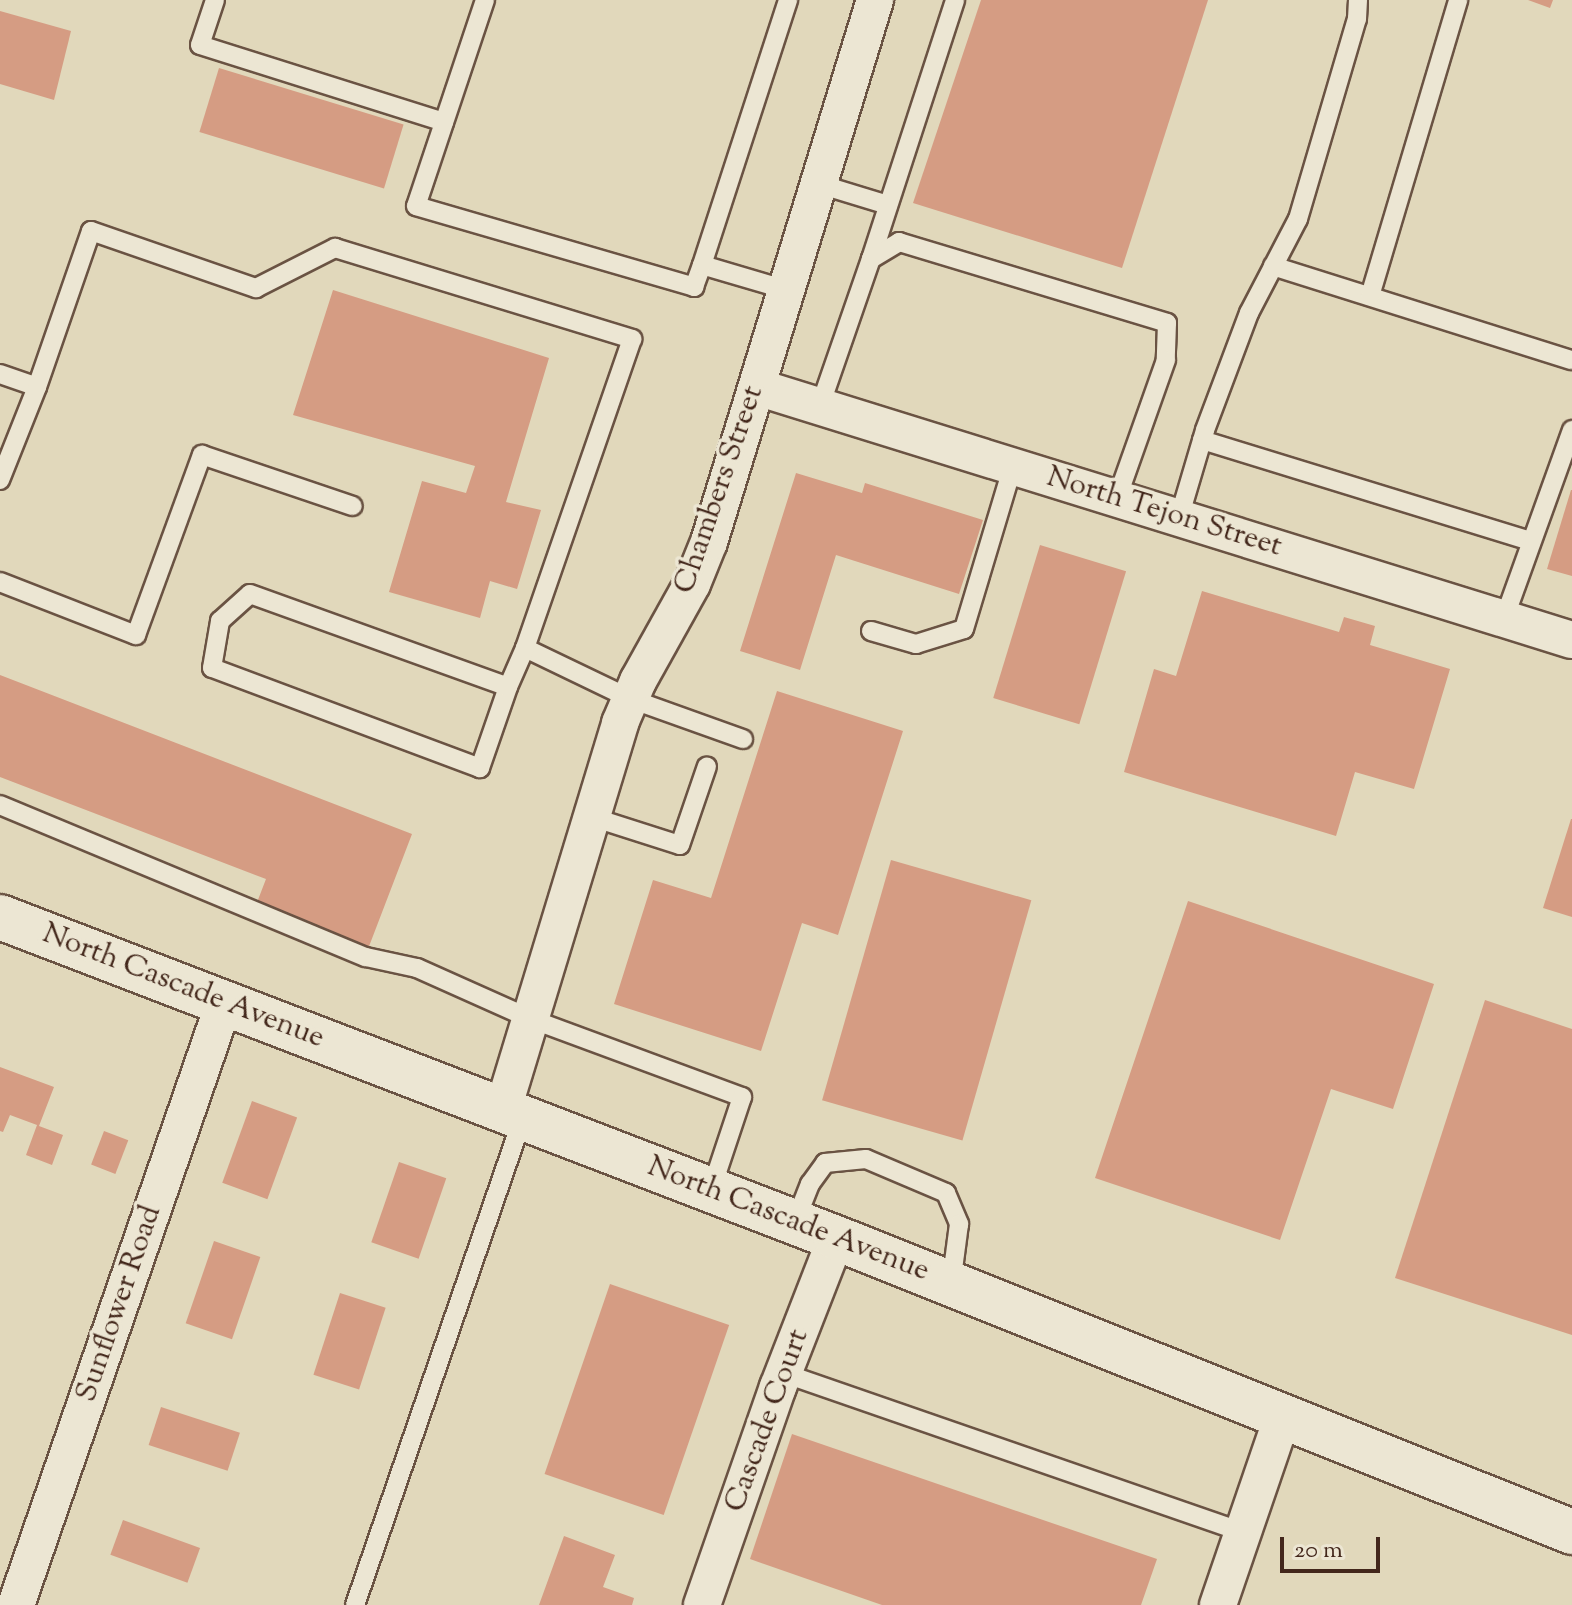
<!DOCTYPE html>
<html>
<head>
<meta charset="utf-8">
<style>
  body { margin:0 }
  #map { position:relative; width:1572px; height:1605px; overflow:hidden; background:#e1d8bb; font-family:"Sorts Mill Goudy",serif }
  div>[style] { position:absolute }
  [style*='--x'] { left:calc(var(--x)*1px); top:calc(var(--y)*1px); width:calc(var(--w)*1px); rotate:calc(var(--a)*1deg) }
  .building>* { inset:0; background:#d59c83; transform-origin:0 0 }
  .roads { filter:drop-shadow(2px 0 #6a5343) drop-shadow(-2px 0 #6a5343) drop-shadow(0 2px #6a5343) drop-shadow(0 -2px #6a5343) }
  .lane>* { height:18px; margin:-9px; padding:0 9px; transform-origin:9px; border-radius:9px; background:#ece6d3 }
  .street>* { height:36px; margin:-18px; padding:0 18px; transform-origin:18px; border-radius:18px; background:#ece6d3 }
  .secondary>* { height:44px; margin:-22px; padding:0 22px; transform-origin:22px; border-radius:22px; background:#ece6d3 }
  span { translate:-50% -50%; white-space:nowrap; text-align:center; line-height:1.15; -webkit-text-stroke:7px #ece6d3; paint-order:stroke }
  .street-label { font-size:30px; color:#43271b }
  .scale { position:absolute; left:1280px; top:1537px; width:100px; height:36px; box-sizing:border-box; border:4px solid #43271b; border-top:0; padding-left:10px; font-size:24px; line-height:28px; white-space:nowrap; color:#43271b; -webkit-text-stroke:6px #ece6d3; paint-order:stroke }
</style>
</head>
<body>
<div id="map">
  <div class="building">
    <i style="clip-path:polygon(981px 0,1208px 0,1122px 268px,913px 203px)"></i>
    <i style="clip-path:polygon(1528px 0,1553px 0,1550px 8px)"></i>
    <i style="clip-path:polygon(0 11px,71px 31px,54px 100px,0 84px)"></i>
    <i style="left:219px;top:68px;width:193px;height:67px;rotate:17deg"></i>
    <i style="clip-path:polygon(333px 290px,549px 358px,506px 502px,541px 510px,517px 589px,490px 581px,480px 618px,389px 592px,422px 481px,466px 493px,475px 466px,293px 415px)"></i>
    <i style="clip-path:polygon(796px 473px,862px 493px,865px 483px,983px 520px,959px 594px,836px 555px,800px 670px,740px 651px)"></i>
    <i style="clip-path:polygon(1571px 490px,1572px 490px,1572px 576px,1547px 569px)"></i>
    <i style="left:1040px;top:545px;width:90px;height:160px;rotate:17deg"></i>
    <i style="clip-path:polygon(1202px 591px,1339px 632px,1344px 617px,1375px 626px,1370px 645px,1450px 669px,1414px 789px,1355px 772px,1336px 836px,1124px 772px,1154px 669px,1176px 676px)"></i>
    <i style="clip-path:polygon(0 675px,412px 834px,368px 949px,256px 905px,266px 879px,0 777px)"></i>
    <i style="clip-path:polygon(777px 691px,903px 731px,838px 935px,802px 923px,761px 1051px,614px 1004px,653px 880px,711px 898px)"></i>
    <i style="clip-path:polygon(1571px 819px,1572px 819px,1572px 917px,1543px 908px)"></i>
    <i style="left:891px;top:860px;width:146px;height:250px;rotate:16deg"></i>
    <i style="clip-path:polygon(1188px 901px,1434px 984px,1393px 1109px,1331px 1089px,1280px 1240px,1095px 1178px)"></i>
    <i style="clip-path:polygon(1485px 1000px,1572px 1029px,1572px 1335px,1395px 1278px)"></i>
    <i style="clip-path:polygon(0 1067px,54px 1087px,39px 1126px,63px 1135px,52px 1165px,26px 1155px,37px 1125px,10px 1115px,3px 1132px,0 1131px)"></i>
    <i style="left:252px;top:1101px;width:48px;height:87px;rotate:20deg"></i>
    <i style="left:104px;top:1131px;width:26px;height:36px;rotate:21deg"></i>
    <i style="left:399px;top:1162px;width:50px;height:85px;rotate:19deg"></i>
    <i style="left:214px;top:1241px;width:49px;height:87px;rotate:19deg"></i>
    <i style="left:610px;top:1284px;width:126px;height:201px;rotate:19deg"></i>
    <i style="left:340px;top:1293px;width:48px;height:86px;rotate:18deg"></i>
    <i style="left:161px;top:1407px;width:83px;height:40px;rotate:18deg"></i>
    <i style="clip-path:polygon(792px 1434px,1157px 1559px,1141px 1605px,882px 1605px,750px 1559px)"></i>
    <i style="left:123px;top:1520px;width:82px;height:37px;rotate:20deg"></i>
    <i style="clip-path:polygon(564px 1536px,615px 1555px,603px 1587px,634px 1598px,632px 1605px,539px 1605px)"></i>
  </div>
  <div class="roads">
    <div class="lane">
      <i style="--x:215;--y:0;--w:47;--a:108.4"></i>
      <i style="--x:200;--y:45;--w:256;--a:17.5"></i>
      <i style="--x:485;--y:0;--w:217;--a:108.5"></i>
      <i style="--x:416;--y:206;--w:290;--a:16.2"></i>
      <i style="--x:694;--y:287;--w:23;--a:-70"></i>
      <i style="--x:702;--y:265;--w:89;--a:16.4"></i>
      <i style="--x:819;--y:184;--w:72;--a:16.9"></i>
      <i style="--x:871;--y:259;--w:272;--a:-72"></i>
      <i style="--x:702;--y:265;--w:279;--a:-72"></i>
      <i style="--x:1273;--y:266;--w:313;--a:17.5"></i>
      <i style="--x:1370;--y:296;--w:309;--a:-73.4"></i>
      <i style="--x:0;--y:374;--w:39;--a:19"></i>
      <i style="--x:820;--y:406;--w:156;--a:-70.9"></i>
      <i style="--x:871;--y:259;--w:33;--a:-31"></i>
      <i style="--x:899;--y:242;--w:280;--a:16.8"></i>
      <i style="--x:1167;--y:323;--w:37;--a:92"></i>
      <i style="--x:1166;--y:360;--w:146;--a:109.5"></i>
      <i style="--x:1202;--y:440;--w:344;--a:17.1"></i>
      <i style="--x:0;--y:480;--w:100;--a:-68.3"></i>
      <i style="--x:37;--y:387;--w:165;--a:-70.9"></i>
      <i style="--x:91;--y:231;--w:175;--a:19.1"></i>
      <i style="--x:256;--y:288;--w:89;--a:-26.9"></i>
      <i style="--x:335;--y:248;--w:311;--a:17"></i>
      <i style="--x:632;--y:339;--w:327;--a:109.1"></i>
      <i style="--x:525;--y:648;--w:118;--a:25.7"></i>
      <i style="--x:631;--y:699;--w:119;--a:19.7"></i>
      <i style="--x:1179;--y:518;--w:92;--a:-73.5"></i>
      <i style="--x:1205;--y:430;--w:125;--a:-69.4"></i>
      <i style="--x:1249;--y:313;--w:106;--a:-62.5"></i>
      <i style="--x:1298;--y:219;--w:209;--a:-73.6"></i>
      <i style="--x:1357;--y:19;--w:19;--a:-87"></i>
      <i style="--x:0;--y:582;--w:146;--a:21.3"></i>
      <i style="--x:136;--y:635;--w:192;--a:-69.9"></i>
      <i style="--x:202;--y:455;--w:159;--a:18.7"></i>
      <i style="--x:1504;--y:619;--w:201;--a:-70.2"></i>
      <i style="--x:871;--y:631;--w:47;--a:16.1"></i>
      <i style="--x:916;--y:644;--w:50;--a:-17.4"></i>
      <i style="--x:964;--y:629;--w:170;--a:-73.3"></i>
      <i style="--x:508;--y:687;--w:86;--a:109.1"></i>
      <i style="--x:480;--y:768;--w:286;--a:-159.5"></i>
      <i style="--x:212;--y:668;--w:48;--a:-80.3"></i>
      <i style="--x:220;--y:621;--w:40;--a:-42"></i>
      <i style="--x:250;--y:594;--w:274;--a:19.8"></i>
      <i style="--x:508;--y:687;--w:43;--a:-66.4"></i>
      <i style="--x:0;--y:805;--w:396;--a:22.6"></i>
      <i style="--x:366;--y:957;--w:52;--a:12.2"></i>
      <i style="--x:417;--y:968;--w:125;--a:24.1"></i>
      <i style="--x:531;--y:1019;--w:225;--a:20.3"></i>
      <i style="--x:742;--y:1097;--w:98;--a:108.4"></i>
      <i style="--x:592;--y:817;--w:92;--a:17.7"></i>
      <i style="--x:680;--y:845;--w:83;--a:-71.1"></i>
      <i style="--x:795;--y:1222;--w:41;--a:-68.5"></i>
      <i style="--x:810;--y:1184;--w:26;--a:-54"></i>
      <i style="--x:825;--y:1163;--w:41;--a:-5.6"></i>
      <i style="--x:866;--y:1159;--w:87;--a:23"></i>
      <i style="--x:946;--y:1193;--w:34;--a:67"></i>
      <i style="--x:959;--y:1224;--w:62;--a:97.5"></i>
      <i style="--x:783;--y:1373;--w:487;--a:19.1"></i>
      <i style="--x:355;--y:1605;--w:516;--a:-71"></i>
    </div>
    <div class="street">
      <i style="--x:757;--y:387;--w:853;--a:17.25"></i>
      <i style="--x:503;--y:1109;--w:403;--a:-73.1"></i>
      <i style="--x:620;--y:723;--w:46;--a:-66.8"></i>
      <i style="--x:638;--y:681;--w:111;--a:-60.9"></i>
      <i style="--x:692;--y:584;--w:45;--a:-68"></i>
      <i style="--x:709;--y:542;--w:567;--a:-72.97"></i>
      <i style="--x:16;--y:1605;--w:637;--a:-70.94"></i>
      <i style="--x:702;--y:1605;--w:231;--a:-70.8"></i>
      <i style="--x:778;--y:1387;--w:160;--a:-68.7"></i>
      <i style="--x:1218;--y:1605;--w:198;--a:-71.1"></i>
    </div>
    <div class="secondary">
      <i style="--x:0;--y:917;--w:896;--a:21.01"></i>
      <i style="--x:836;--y:1238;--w:793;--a:21.77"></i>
    </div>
  </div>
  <div class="street-label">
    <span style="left:720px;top:490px;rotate:-71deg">Chambers Street</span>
    <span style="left:1164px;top:513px;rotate:17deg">North Tejon Street</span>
    <span style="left:183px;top:987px;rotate:21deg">North Cascade Avenue</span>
    <span style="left:788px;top:1220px;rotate:21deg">North Cascade Avenue</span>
    <span style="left:120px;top:1304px;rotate:-71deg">Sunflower Road</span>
    <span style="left:768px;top:1421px;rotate:-70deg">Cascade Court</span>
  </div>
  <div class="scale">20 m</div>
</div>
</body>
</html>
